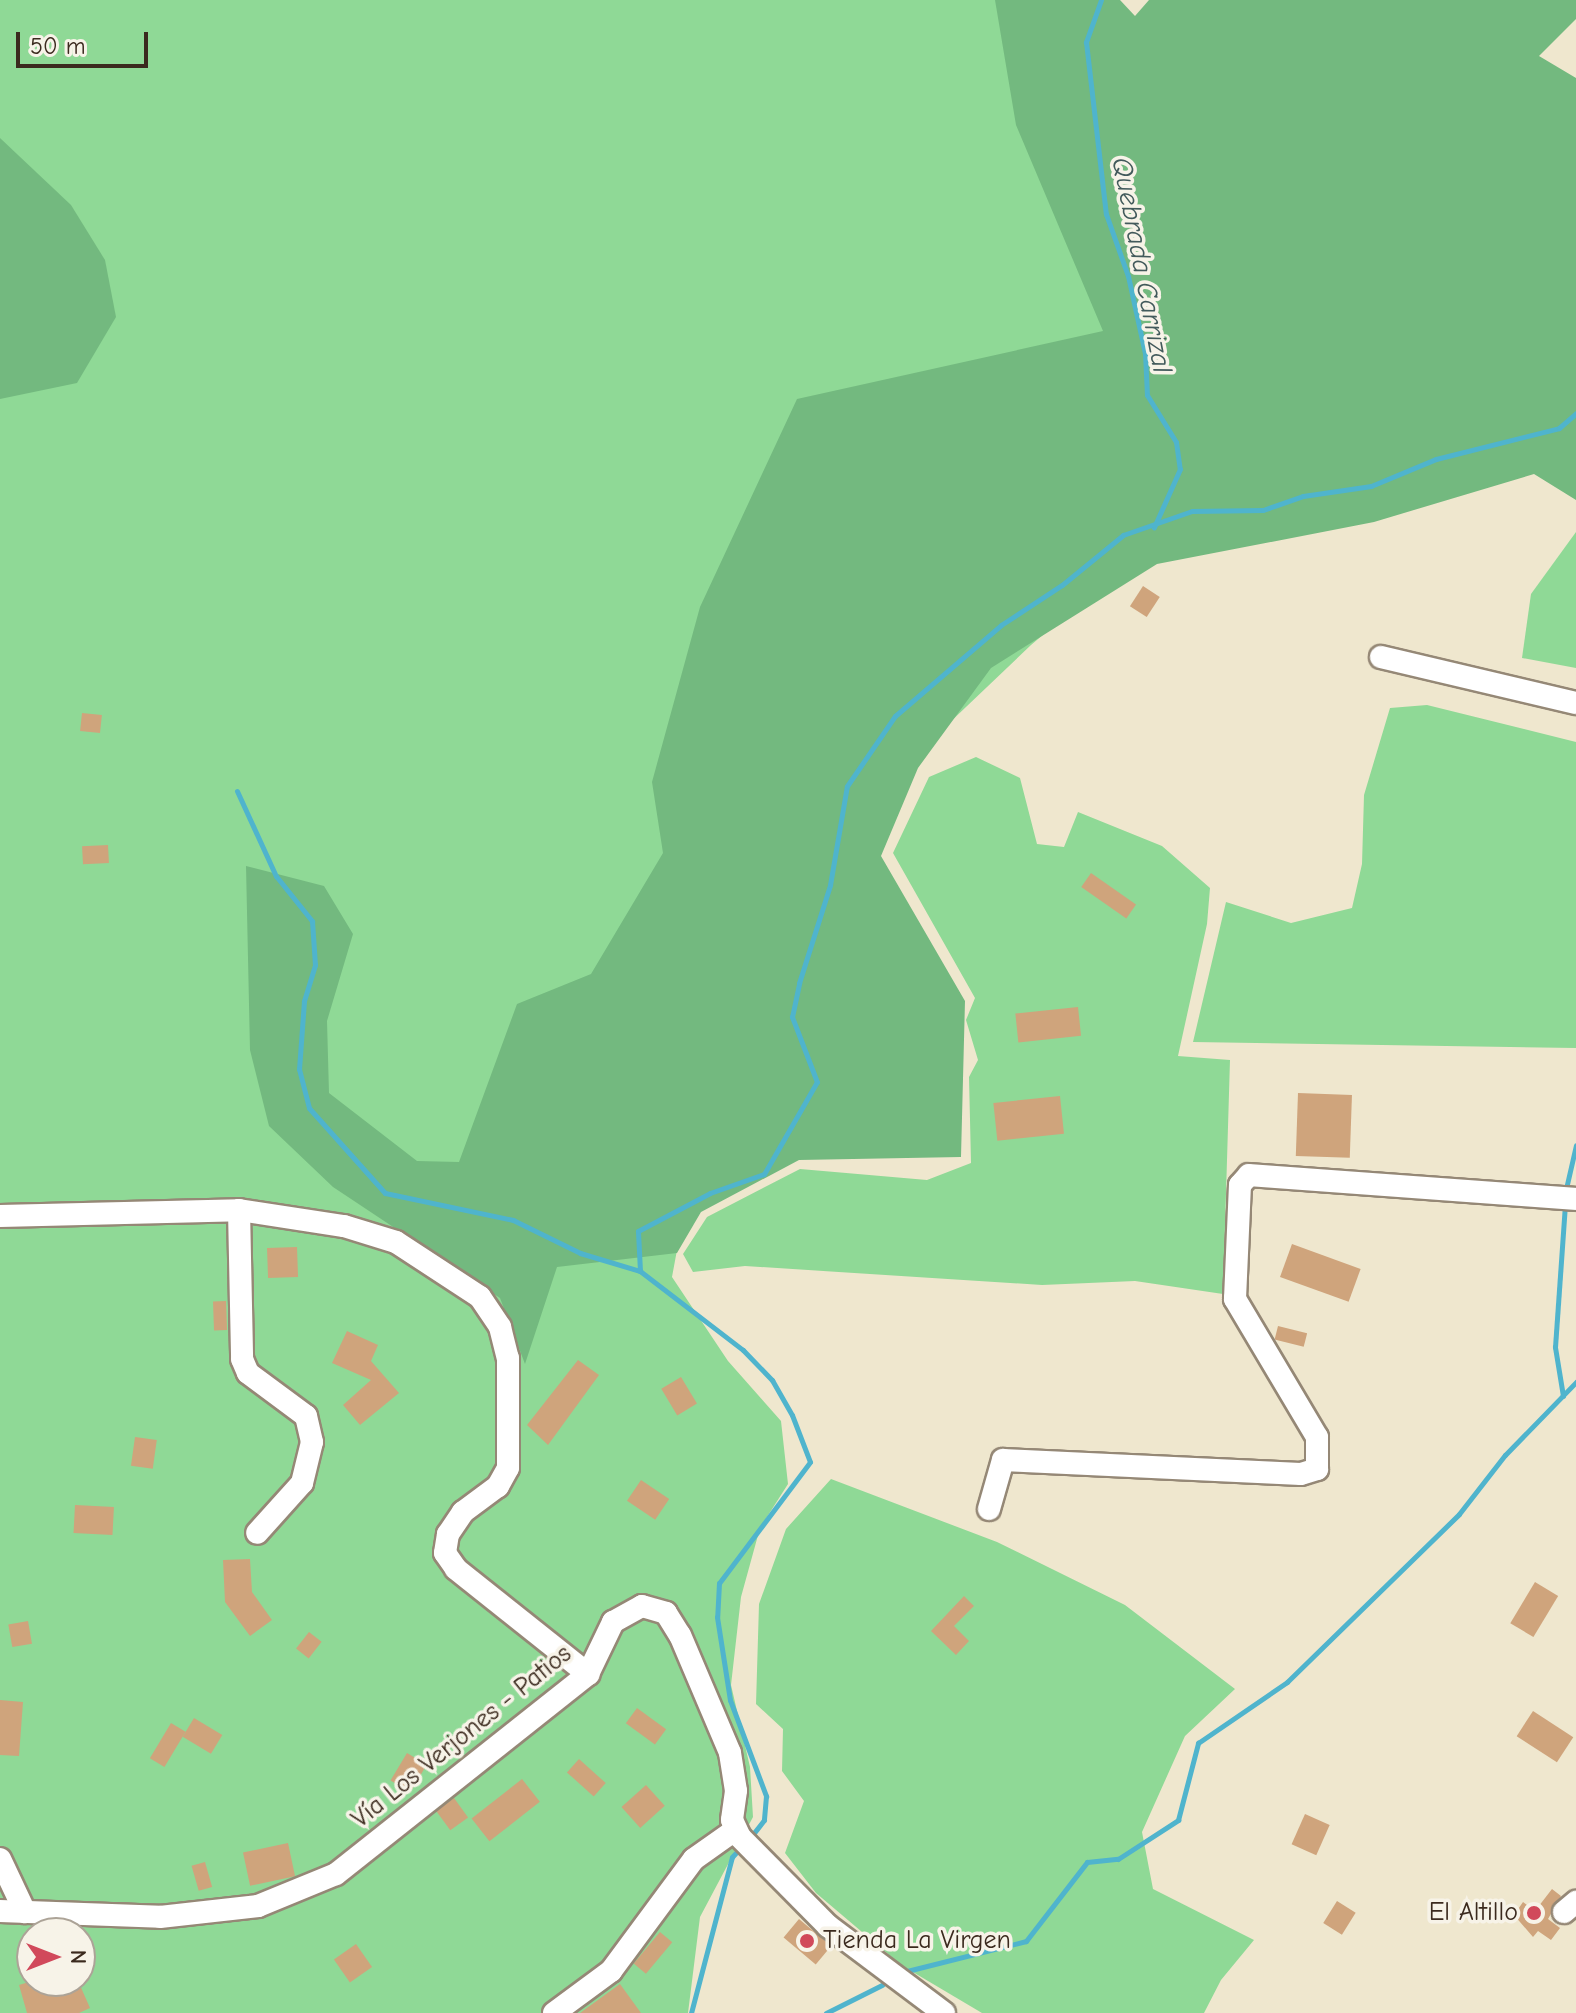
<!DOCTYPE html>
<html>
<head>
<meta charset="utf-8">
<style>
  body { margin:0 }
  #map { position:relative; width:1576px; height:2013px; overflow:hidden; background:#efe7ce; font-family:"Comic Neue",sans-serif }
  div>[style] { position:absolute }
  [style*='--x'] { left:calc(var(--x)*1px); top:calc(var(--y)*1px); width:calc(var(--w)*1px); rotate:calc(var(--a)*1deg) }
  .green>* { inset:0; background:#8fd996 }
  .forest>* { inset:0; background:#73b97f }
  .stream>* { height:5px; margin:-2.5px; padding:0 2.5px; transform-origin:2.5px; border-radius:2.5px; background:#4fb4cd }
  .building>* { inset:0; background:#cfa47c; transform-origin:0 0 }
  .roads { filter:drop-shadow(2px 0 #958876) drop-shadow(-2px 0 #958876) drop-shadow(0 2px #958876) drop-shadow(0 -2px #958876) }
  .minor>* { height:22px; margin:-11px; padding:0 11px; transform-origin:11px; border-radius:11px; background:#fff }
  .dots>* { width:22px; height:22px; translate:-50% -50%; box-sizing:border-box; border:4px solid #f7f3e8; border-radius:50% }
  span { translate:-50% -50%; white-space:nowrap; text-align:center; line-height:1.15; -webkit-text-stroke:7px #f7f3e8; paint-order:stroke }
  .street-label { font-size:26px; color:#3b2a1e }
  .poi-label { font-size:26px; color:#3b2a1e }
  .right { translate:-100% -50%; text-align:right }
  .left { translate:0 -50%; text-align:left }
  .water-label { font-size:28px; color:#425a5b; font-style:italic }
  .north { position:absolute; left:16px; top:1917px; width:80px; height:80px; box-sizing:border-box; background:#f7f3e8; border:2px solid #aca397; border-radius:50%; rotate:90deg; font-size:22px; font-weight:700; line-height:32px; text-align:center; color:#3b2a1e }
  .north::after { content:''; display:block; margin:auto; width:28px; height:36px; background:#d1495b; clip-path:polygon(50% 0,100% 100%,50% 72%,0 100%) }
  .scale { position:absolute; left:16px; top:32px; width:132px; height:36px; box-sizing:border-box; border:4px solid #3b2a1e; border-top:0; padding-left:10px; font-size:24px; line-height:28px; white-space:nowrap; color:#3b2a1e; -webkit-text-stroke:6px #f7f3e8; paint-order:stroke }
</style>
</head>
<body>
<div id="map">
  <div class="green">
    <i style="clip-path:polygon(evenodd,0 0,1111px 0,1150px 544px,1031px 645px,925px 746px,682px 1223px,672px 1277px,728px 1361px,781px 1421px,788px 1484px,760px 1528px,741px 1597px,731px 1685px,750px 1767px,753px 1817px,700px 1917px,688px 2013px,0 2013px,0 0,32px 1933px,80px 1933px,80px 1981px,32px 1981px,32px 1933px)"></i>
    <i style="clip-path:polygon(1576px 532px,1576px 668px,1522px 658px,1531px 594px)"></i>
    <i style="clip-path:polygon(1427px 705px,1576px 742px,1576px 1048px,1193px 1042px,1226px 902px,1291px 923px,1352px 908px,1362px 864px,1364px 795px,1390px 708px)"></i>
    <i style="clip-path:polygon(976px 757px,1020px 778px,1037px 844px,1064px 847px,1078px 812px,1162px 846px,1210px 888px,1207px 924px,1178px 1056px,1230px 1060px,1223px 1294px,1135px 1281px,1042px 1285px,745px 1266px,693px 1272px,683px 1254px,707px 1217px,800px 1169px,927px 1180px,971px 1163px,969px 1077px,978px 1060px,966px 1020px,975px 998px,893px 853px,929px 777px)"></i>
    <i style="clip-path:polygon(831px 1479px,997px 1542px,1125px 1605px,1235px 1689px,1185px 1736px,1142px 1832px,1153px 1889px,1254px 1940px,1221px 1980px,1204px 2013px,982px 2013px,901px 1965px,816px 1893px,785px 1853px,804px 1801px,782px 1771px,783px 1729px,756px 1704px,759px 1604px,786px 1529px)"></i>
  </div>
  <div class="forest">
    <i style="clip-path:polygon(995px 0,1120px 0,1135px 16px,1149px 0,1576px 0,1576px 19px,1539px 56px,1576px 78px,1576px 500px,1534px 474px,1374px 522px,1157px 564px,991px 668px,918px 768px,881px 856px,965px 1001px,961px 1157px,799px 1160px,701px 1212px,677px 1253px,557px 1267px,525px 1364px,500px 1298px,333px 1187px,269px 1126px,250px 1050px,246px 866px,324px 886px,353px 934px,327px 1021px,329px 1093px,417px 1161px,459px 1162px,517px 1004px,591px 974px,663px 853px,652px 782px,700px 607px,797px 399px,1103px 331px,1016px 125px)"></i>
    <i style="clip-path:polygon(0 138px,71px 205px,105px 260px,116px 317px,77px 383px,0 399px)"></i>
  </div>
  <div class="stream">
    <i style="--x:1101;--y:0;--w:45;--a:109.7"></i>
    <i style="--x:1086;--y:42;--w:173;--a:83.4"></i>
    <i style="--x:1106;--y:214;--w:66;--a:70.5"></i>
    <i style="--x:1128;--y:276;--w:79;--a:77.6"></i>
    <i style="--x:1145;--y:353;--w:42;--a:87.3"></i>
    <i style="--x:1147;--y:395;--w:55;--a:58.3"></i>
    <i style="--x:1176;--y:442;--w:27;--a:82"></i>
    <i style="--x:1180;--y:469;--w:64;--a:114.1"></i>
    <i style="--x:237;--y:791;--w:94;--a:65.4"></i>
    <i style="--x:276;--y:876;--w:58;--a:51.3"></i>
    <i style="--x:312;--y:921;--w:44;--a:86.1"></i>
    <i style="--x:315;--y:965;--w:38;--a:107"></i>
    <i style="--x:304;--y:1001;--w:68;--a:94.2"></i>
    <i style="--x:299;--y:1069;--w:40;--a:75.6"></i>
    <i style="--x:309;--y:1108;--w:114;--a:48.2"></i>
    <i style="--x:385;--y:1193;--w:131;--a:11.9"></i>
    <i style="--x:513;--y:1220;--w:75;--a:26.2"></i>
    <i style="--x:580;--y:1253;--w:63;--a:16.7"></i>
    <i style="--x:640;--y:1271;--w:130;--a:37.5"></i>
    <i style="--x:743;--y:1350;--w:42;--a:46"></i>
    <i style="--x:772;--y:1380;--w:40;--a:60.3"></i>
    <i style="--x:792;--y:1415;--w:50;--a:69"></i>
    <i style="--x:810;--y:1462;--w:151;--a:126.9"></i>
    <i style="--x:719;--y:1583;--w:34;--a:93"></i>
    <i style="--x:717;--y:1617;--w:84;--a:81.1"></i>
    <i style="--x:730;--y:1700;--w:103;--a:69.4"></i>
    <i style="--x:766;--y:1796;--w:24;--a:95"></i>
    <i style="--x:764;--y:1820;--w:24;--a:128"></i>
    <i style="--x:1565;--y:1193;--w:49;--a:-77.1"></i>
    <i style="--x:640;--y:1271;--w:40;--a:-92.9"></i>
    <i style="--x:638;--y:1231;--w:81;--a:-27.8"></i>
    <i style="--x:710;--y:1193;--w:57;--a:-19.4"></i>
    <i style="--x:764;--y:1174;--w:106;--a:-60.1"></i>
    <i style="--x:817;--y:1082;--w:70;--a:-111"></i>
    <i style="--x:792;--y:1017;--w:35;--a:-78"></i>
    <i style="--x:799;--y:983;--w:103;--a:-72.4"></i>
    <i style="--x:830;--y:885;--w:100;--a:-80.3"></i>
    <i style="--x:847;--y:786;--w:85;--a:-55.6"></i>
    <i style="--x:895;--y:716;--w:140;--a:-40.6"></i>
    <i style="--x:1001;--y:625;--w:73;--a:-33.3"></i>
    <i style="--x:1062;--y:585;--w:79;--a:-39.3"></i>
    <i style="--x:1123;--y:535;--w:73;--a:-19.2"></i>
    <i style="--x:1192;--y:511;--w:71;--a:-0.8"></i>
    <i style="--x:1263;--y:510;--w:42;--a:-19.3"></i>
    <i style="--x:1303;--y:496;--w:69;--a:-8.4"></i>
    <i style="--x:1371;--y:486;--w:70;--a:-22.6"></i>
    <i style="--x:1436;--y:459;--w:127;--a:-14.1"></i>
    <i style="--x:1559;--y:428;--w:23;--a:-41"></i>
    <i style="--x:1563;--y:1396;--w:50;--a:-99.3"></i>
    <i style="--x:1555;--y:1347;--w:144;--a:-86"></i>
    <i style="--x:907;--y:1971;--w:123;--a:-14.1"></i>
    <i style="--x:1026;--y:1941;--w:100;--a:-52.3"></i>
    <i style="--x:1087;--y:1862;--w:31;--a:-6"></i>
    <i style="--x:1118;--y:1859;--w:72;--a:-33"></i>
    <i style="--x:1178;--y:1820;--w:80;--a:-75.4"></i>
    <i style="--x:1198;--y:1743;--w:108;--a:-34.4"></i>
    <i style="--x:1287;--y:1682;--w:240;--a:-44.3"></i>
    <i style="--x:1459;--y:1514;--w:75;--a:-52.1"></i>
    <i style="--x:1505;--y:1455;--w:102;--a:-45.8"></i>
    <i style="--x:691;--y:2013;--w:161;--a:-75.3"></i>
    <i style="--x:732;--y:1857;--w:15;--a:-48"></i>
    <i style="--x:826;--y:2013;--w:63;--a:-26.6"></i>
  </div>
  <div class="building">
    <i style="left:1143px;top:586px;width:20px;height:24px;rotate:33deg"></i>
    <i style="left:82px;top:713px;width:20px;height:18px;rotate:6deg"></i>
    <i style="left:108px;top:845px;width:18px;height:26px;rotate:87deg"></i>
    <i style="left:1091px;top:873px;width:55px;height:17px;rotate:35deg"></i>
    <i style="left:1078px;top:1007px;width:29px;height:63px;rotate:84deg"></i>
    <i style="left:1298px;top:1093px;width:54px;height:63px;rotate:2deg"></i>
    <i style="left:1060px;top:1096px;width:38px;height:67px;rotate:84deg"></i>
    <i style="left:1292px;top:1244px;width:73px;height:35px;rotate:20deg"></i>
    <i style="left:297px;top:1247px;width:30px;height:30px;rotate:88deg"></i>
    <i style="left:226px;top:1301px;width:29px;height:13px;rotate:88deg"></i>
    <i style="left:1278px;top:1326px;width:30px;height:14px;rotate:14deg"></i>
    <i style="clip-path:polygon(347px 1331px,378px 1345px,371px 1361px,399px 1393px,360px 1425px,343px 1405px,371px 1380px,332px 1363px)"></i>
    <i style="clip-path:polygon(578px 1360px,599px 1375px,548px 1445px,527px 1425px)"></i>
    <i style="left:681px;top:1377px;width:31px;height:23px;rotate:59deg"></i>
    <i style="left:135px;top:1437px;width:22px;height:29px;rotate:8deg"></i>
    <i style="left:641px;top:1480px;width:34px;height:25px;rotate:34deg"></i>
    <i style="left:75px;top:1505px;width:39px;height:28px;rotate:3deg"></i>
    <i style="clip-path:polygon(250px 1559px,252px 1592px,272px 1620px,250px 1636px,225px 1602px,223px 1560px)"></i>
    <i style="left:1535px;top:1582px;width:27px;height:48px;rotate:31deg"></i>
    <i style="clip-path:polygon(964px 1596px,974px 1606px,954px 1626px,969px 1641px,956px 1655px,931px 1631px)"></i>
    <i style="left:28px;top:1621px;width:23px;height:20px;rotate:80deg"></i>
    <i style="left:309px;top:1632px;width:16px;height:21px;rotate:38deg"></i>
    <i style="clip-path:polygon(0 1700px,23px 1702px,19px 1756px,0 1755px)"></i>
    <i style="left:637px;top:1708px;width:36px;height:19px;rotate:36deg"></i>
    <i style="left:1533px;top:1711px;width:48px;height:30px;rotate:33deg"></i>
    <i style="left:194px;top:1718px;width:33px;height:22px;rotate:31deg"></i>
    <i style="left:171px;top:1723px;width:17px;height:41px;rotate:31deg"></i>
    <i style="left:407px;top:1753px;width:23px;height:32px;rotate:31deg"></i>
    <i style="left:579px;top:1759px;width:36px;height:18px;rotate:42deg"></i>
    <i style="left:522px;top:1779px;width:29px;height:64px;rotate:52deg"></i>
    <i style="left:646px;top:1785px;width:28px;height:33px;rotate:48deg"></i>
    <i style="left:454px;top:1798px;width:24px;height:22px;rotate:54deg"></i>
    <i style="left:1305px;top:1814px;width:27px;height:33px;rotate:24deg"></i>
    <i style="left:288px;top:1843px;width:34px;height:46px;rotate:78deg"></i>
    <i style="left:205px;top:1862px;width:26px;height:14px;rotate:74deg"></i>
    <i style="clip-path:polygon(1552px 1889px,1561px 1896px,1548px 1919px,1560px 1928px,1551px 1940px,1538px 1931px,1533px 1937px,1514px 1915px,1523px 1902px,1535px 1911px)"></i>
    <i style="left:1337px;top:1901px;width:22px;height:26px;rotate:32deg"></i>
    <i style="left:799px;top:1919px;width:42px;height:24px;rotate:40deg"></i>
    <i style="left:660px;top:1932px;width:16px;height:41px;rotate:40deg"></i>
    <i style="left:356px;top:1944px;width:28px;height:27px;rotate:55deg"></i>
    <i style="clip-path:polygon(32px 1981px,48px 1981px,52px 1996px,79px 1983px,90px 2008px,79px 2013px,27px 2013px,19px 1985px)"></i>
    <i style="clip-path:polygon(620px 1984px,641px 2013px,580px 2013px)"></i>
  </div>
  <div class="roads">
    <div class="minor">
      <i style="--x:1381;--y:657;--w:200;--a:13.3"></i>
      <i style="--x:239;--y:1210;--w:149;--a:88.8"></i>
      <i style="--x:242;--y:1359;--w:15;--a:67"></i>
      <i style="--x:248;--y:1373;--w:72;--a:36.6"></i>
      <i style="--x:306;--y:1416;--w:27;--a:77"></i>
      <i style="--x:312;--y:1442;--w:42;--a:103.7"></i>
      <i style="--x:302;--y:1483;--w:67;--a:132"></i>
      <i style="--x:0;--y:1216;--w:239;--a:-1.4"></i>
      <i style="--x:239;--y:1210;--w:106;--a:8.7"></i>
      <i style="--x:344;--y:1226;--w:54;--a:17.1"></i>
      <i style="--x:396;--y:1242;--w:100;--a:33.2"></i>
      <i style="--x:480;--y:1297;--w:36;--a:56"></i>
      <i style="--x:500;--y:1327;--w:32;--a:76"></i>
      <i style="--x:508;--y:1358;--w:110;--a:90"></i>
      <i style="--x:508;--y:1468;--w:21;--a:119"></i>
      <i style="--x:498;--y:1486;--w:44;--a:143.4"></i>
      <i style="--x:463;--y:1512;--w:27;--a:124"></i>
      <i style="--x:448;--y:1534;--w:19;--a:99"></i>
      <i style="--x:445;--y:1553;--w:19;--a:55"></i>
      <i style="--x:456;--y:1569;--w:169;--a:38.5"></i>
      <i style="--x:989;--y:1509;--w:51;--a:-74.1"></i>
      <i style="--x:1003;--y:1460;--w:298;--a:2.7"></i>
      <i style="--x:1301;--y:1474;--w:17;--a:-17"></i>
      <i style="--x:1317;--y:1469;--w:32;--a:-90"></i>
      <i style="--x:1317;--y:1437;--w:161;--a:-120.7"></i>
      <i style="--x:1235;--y:1299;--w:114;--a:-87.5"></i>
      <i style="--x:1240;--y:1185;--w:13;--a:-48"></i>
      <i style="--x:1249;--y:1175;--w:328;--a:4.2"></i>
      <i style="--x:0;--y:1859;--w:59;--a:64.7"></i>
      <i style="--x:0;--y:1911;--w:160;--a:2.1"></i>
      <i style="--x:160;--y:1917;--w:99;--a:-6.4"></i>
      <i style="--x:258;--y:1906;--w:84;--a:-22.3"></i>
      <i style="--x:336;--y:1874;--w:322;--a:-38.4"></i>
      <i style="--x:588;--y:1674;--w:58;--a:-64.3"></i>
      <i style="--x:613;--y:1622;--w:33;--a:-29"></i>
      <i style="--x:642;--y:1606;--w:25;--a:16"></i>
      <i style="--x:666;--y:1613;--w:26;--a:58"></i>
      <i style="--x:680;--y:1635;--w:128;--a:67"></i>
      <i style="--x:730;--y:1753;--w:38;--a:81"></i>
      <i style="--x:736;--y:1791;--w:29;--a:98"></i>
      <i style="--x:732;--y:1820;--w:19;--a:65"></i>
      <i style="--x:740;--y:1837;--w:125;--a:45.3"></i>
      <i style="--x:828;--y:1926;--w:145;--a:36.9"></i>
      <i style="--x:1564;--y:1912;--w:16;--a:-40"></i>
      <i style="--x:554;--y:2013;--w:71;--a:-36.4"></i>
      <i style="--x:611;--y:1971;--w:139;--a:-53.5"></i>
      <i style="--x:694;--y:1859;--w:50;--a:-35.3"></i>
    </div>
  </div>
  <div class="dots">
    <i style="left:1534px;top:1913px;background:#d1495b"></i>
    <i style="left:807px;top:1941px;background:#d1495b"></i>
  </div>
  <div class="street-label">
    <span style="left:462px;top:1737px;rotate:-39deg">Vía Los Verjones - Patios</span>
  </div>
  <div class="poi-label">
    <span class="right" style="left:1518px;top:1913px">El Altillo</span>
    <span class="left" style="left:823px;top:1941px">Tienda La Virgen</span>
  </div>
  <div class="water-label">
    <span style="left:1142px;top:265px;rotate:79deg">Quebrada Carrizal</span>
  </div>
  <div class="north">N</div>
  <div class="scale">50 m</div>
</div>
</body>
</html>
